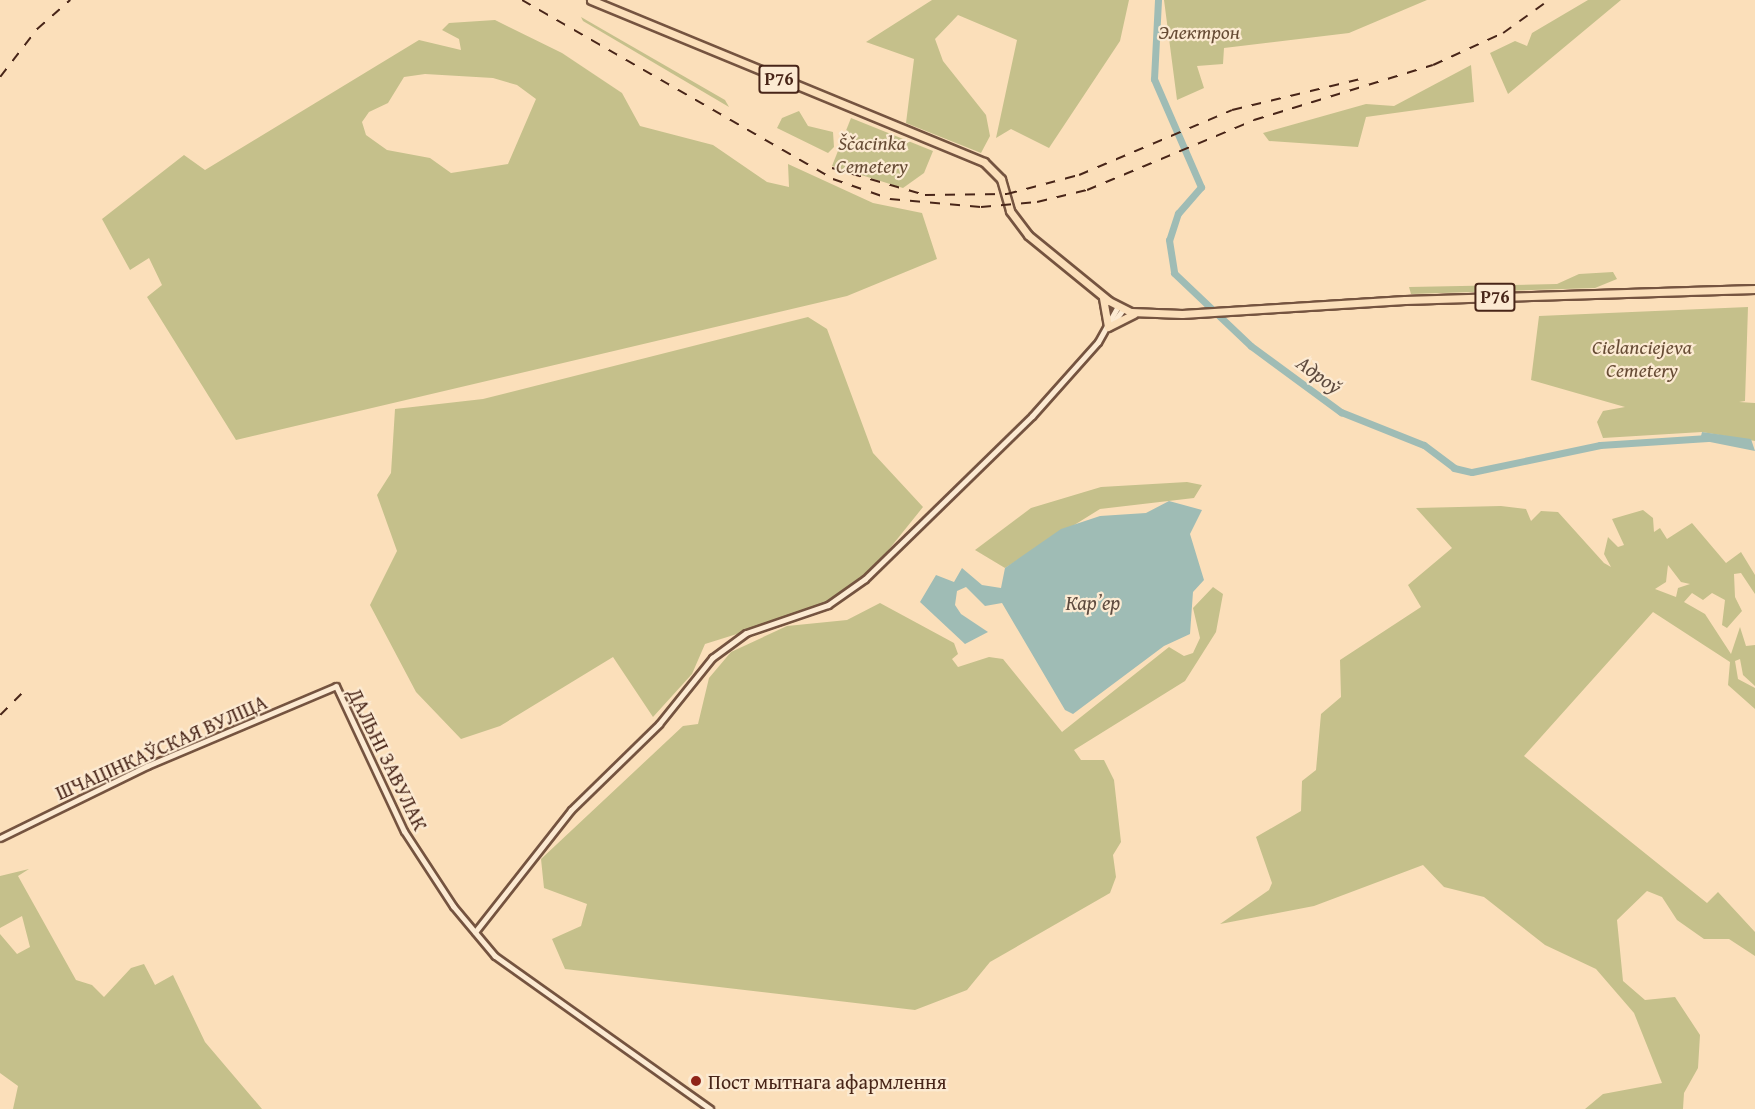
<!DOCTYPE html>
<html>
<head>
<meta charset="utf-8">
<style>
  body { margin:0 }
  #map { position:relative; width:1755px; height:1109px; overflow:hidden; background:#fbdfba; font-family:"Gentium Book Plus",serif }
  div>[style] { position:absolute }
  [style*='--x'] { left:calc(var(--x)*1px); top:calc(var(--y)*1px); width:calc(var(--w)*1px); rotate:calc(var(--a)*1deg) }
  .green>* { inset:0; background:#c5c08b }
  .water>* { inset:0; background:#9fbcb5 }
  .river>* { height:7px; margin:-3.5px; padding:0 3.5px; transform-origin:3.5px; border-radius:3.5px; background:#9fbcb5 }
  .roads { filter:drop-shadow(2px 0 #755440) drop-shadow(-2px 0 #755440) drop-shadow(0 2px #755440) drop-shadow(0 -2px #755440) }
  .tertiary>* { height:5px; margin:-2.5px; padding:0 2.5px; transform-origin:2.5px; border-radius:2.5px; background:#fcead2 }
  .primary>* { height:7px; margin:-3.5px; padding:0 3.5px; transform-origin:3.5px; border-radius:3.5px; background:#fbdfba }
  .rail>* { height:1.5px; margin-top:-0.75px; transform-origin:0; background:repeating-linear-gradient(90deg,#482518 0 10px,transparent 0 20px) }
  .dots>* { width:16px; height:16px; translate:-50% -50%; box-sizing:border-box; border:3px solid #fcead2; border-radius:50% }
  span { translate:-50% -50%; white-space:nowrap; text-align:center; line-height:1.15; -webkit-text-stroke:4.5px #fcead2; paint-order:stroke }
  .shield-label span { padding:2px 4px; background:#fcead2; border:2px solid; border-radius:4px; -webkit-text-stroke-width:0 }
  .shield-label { font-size:18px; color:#482518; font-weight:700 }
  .park-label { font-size:20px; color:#674c35; font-style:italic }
  .street-label { font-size:20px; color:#482518 }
  .poi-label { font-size:20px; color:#482518 }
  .left { translate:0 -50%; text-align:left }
  .water-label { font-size:21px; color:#5e4b3f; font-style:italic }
</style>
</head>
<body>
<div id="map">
  <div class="green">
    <i style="clip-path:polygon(932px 0,1129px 0,1120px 41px,1049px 148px,1011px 129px,996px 138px,1017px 40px,958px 15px,935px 39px,943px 61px,986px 115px,990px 136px,981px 153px,906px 123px,914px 59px,866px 42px)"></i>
    <i style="clip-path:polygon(1164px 0,1427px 0,1349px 33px,1224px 48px,1223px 64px,1197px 66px,1204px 88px,1177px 100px)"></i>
    <i style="clip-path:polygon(1588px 0,1621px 0,1508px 94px,1490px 53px,1515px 41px,1527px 46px,1532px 33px)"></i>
    <i style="clip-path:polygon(581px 17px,725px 100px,729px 107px,583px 21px)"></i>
    <i style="clip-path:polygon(evenodd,495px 20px,562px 53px,622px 93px,640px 126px,713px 145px,767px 182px,789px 187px,788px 164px,873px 203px,922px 213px,937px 259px,847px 296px,236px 440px,147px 297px,162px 285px,149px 258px,130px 270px,102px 219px,184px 155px,205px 170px,419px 40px,461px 50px,459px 39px,442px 30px,449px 23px,495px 20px,425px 74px,493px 78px,517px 85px,536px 99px,508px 164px,451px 173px,430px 158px,387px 150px,366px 135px,362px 122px,369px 112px,388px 103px,404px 77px,425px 74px)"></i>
    <i style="clip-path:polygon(1471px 65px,1474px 102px,1366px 117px,1358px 147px,1269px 141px,1263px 133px,1366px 104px,1394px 106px)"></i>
    <i style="clip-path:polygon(799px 111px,808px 126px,833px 132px,834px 147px,828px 153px,777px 128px,782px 118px)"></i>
    <i style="clip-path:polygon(851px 118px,933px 151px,924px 173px,903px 188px,832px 166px)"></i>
    <i style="clip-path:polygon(1613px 272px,1617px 279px,1595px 288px,1411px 294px,1409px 287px,1557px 284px,1579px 274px)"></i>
    <i style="clip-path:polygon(1748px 307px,1745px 401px,1739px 402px,1755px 403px,1755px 441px,1702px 432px,1603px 438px,1597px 422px,1603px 411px,1625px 407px,1531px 380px,1539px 316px)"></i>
    <i style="clip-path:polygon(808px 317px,827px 329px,873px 453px,923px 507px,874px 568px,820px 608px,705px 644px,692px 674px,653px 717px,613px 657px,500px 726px,461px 739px,416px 692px,370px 605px,397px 551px,377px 495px,391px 473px,395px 409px,483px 399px)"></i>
    <i style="clip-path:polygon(1187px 482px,1202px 485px,1194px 498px,1100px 509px,1005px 568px,975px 550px,1031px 508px,1101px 487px)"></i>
    <i style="clip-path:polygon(evenodd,1501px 506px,1526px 509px,1531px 521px,1541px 511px,1558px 512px,1604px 563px,1611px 567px,1604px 554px,1608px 537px,1618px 547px,1624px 545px,1612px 519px,1643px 510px,1653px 518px,1654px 532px,1660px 528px,1667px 539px,1692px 523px,1726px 563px,1741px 552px,1755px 575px,1755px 594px,1741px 573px,1734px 574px,1735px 597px,1742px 611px,1727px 628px,1722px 625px,1725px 600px,1712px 593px,1703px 600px,1692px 593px,1684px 602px,1705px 614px,1731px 654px,1740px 627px,1746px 646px,1755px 645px,1755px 686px,1743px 675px,1740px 659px,1735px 661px,1738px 679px,1755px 688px,1755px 709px,1728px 685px,1730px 662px,1653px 612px,1524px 756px,1707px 903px,1718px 892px,1755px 932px,1755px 956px,1729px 939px,1704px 939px,1677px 920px,1662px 897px,1647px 891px,1617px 920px,1623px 981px,1645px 1000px,1675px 997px,1700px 1035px,1698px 1068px,1684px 1093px,1683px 1109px,1585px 1109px,1603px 1094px,1662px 1083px,1634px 1013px,1596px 969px,1545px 945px,1484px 897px,1444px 887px,1423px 865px,1314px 906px,1220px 924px,1269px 890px,1272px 883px,1256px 837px,1301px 811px,1302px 781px,1316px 770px,1321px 714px,1341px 697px,1340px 660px,1421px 607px,1408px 585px,1452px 548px,1416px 508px,1501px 506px,1668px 565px,1681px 582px,1690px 584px,1678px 588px,1676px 597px,1655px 589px,1666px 582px,1668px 565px)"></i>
    <i style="clip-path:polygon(1213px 587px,1223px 594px,1216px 632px,1185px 681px,1074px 750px,1081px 760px,1104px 760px,1114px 780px,1121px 842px,1113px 855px,1116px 877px,1110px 893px,990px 962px,967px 990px,915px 1010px,565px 969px,552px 939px,581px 926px,587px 904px,544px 888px,541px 859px,683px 726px,698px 724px,709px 678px,731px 652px,787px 626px,847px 620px,880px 603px,954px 643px,958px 654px,952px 659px,958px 667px,989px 657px,1003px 659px,1062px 732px,1169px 647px,1184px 656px,1193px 653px,1200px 638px,1193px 608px)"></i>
    <i style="clip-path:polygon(29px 869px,18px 876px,76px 980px,92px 985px,104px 997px,131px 968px,144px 964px,155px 985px,173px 975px,205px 1042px,262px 1109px,13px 1109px,18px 1086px,0 1073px,0 934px,17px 954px,30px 947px,22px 916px,0 928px,0 876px)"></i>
  </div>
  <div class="water">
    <i style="clip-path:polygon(1702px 432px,1751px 439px,1755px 451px,1700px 440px)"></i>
    <i style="clip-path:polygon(1169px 501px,1202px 510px,1190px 534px,1204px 580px,1193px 592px,1190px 634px,1164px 646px,1073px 714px,1065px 710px,1002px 603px,985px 606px,966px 587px,957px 591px,955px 605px,961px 614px,988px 632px,965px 644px,920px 602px,936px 575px,954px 582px,962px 568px,982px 585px,1001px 588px,1005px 568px,1061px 529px,1100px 516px,1146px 513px)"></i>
  </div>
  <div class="river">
    <i style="--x:1158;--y:0;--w:79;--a:92.9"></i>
    <i style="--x:1154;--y:79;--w:118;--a:66.5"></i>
    <i style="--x:1201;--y:187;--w:35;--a:131"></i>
    <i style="--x:1178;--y:213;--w:28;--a:108"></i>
    <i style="--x:1169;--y:240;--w:33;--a:81"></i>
    <i style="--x:1174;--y:273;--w:106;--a:43.5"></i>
    <i style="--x:1251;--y:346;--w:112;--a:36.3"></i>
    <i style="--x:1341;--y:412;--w:89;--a:21.7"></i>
    <i style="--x:1424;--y:445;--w:38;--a:37"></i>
    <i style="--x:1454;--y:468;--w:18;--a:13"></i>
    <i style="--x:1472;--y:472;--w:131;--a:-11.9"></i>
    <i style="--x:1600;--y:445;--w:108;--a:-3.7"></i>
  </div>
  <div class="roads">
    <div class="tertiary">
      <i style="--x:1113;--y:323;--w:17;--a:-54"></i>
      <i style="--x:0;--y:838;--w:164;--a:-26.1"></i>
      <i style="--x:147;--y:766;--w:205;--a:-22.9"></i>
      <i style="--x:336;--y:686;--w:160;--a:64.9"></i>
      <i style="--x:404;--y:831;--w:90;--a:56.8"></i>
      <i style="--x:453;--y:906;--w:65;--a:50"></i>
      <i style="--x:495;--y:956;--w:264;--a:35.4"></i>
      <i style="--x:475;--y:932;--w:155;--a:-51.8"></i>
      <i style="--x:571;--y:810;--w:123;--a:-44.3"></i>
      <i style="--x:659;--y:724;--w:85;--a:-51.2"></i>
      <i style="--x:712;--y:658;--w:42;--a:-36.3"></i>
      <i style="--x:746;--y:633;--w:87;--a:-18.9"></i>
      <i style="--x:828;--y:605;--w:45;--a:-35.1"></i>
      <i style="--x:865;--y:579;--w:233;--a:-44.3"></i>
      <i style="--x:1032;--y:416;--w:99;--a:-48.3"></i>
      <i style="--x:1098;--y:342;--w:41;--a:-60.9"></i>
    </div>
    <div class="primary">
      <i style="--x:591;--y:0;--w:425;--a:22.4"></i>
      <i style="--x:984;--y:162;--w:24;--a:45"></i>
      <i style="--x:1001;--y:179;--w:33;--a:74"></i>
      <i style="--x:1010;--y:211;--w:30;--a:53"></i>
      <i style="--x:1028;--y:235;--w:104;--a:39.2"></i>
      <i style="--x:1109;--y:301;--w:25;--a:27"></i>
      <i style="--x:1131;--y:312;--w:51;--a:2.2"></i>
      <i style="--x:1182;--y:314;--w:223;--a:-3.6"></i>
      <i style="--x:1405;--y:300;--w:350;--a:-1.8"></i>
      <i style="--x:1103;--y:298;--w:29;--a:80"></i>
      <i style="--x:1108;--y:327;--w:29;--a:-27"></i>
    </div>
  </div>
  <div class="rail">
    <i style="--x:522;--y:0;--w:359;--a:29.9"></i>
    <i style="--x:833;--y:179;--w:60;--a:19.3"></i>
    <i style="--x:890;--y:199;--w:91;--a:5"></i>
    <i style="--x:981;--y:207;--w:56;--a:-5.1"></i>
    <i style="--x:1037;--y:202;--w:51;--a:-13.5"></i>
    <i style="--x:1087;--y:190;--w:181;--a:-22.7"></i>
    <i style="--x:1254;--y:120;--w:187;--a:-17.1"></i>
    <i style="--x:1433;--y:65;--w:77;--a:-24.6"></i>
    <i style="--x:1503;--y:33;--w:57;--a:-35.7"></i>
    <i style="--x:0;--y:77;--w:61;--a:-52.4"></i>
    <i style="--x:37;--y:29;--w:44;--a:-41.3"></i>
    <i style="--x:832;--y:168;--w:97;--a:16.2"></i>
    <i style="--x:925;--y:195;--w:82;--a:-0.7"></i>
    <i style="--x:1007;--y:194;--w:74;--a:-14.8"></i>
    <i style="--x:1079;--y:175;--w:166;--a:-23"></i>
    <i style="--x:1232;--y:110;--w:132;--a:-13.6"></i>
    <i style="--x:0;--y:715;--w:30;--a:-45"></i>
  </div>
  <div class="dots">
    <i style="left:696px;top:1081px;background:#8f2418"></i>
  </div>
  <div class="shield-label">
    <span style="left:779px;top:79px">Р76</span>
    <span style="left:1495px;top:297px">Р76</span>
  </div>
  <div class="park-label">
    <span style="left:1199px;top:31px">Электрон</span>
    <span style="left:872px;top:154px">Ščacinka<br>Cemetery</span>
    <span style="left:1642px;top:358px">Cielanciejeva<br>Cemetery</span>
  </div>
  <div class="street-label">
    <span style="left:161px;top:747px;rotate:-24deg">ШЧАЦІНКАЎСКАЯ ВУЛІЦА</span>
    <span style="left:388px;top:759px;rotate:64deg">ДАЛЬНІ ЗАВУЛАК</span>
  </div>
  <div class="poi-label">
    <span class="left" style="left:708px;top:1081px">Пост мытнага афармлення</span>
  </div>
  <div class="water-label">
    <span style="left:1319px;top:375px;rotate:36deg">Адроў</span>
    <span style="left:1093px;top:603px">Карʼер</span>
  </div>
</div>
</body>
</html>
